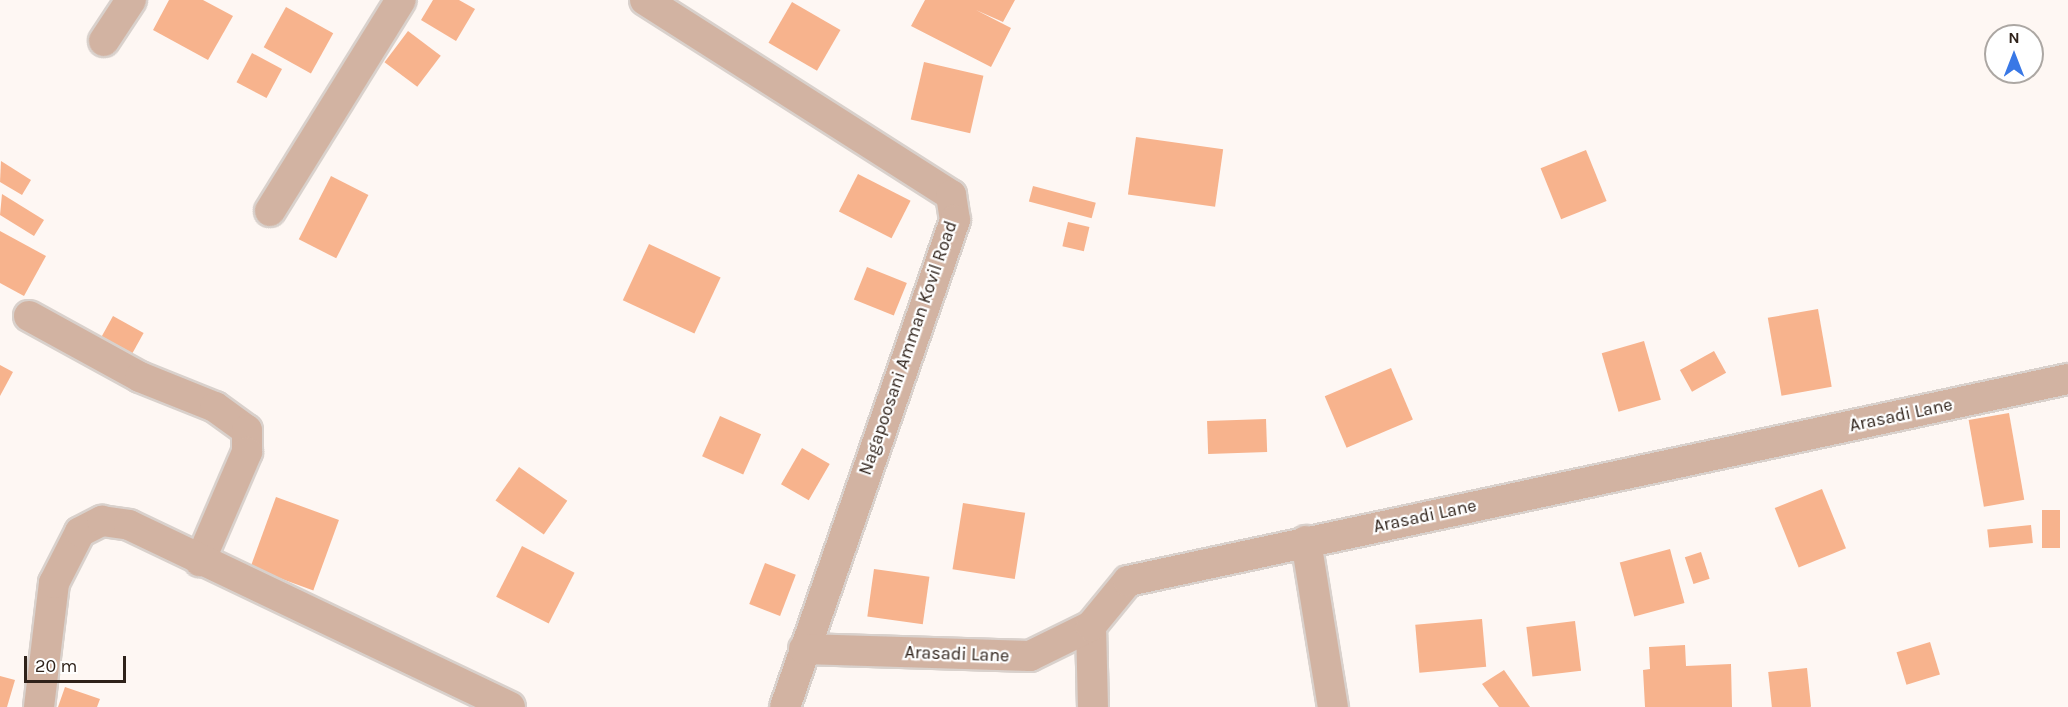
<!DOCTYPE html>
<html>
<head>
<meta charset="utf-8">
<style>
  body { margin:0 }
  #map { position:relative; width:2068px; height:707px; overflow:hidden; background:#fef7f3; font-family:Karla,sans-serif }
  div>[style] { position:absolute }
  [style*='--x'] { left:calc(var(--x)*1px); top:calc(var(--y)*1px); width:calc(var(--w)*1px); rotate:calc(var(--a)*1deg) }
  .building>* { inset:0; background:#f7b38d; transform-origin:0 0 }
  .roads { filter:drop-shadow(2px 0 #d9d1cc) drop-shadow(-2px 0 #d9d1cc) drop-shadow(0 2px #d9d1cc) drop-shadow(0 -2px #d9d1cc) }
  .street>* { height:30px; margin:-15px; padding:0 15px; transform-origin:15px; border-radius:15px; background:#d2b3a2 }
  span { translate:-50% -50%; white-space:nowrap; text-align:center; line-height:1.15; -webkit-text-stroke:4.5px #fff; paint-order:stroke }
  .street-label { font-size:18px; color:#2f221a }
  .north { position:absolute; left:1984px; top:24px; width:60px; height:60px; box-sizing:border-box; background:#fff; border:2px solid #aca7a3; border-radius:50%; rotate:0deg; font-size:16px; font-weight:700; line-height:24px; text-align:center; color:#2f221a }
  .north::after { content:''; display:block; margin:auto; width:21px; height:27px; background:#3978e6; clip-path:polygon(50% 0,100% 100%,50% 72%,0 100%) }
  .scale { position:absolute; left:24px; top:656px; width:102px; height:27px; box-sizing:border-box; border:3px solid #2f221a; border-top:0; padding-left:8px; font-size:18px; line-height:21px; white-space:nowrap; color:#2f221a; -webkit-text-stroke:4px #fff; paint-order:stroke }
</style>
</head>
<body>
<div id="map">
  <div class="building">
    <i style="clip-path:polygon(169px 0,203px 0,233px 16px,208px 60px,153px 30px)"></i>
    <i style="clip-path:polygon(433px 0,459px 0,475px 9px,456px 41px,421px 20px)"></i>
    <i style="clip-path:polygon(925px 0,1015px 0,1003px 22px,976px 10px,1011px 28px,991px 67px,911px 26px)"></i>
    <i style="left:792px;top:2px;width:56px;height:47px;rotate:30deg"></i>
    <i style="left:286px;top:7px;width:54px;height:46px;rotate:29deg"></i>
    <i style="left:408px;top:31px;width:41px;height:39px;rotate:37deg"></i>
    <i style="left:252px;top:53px;width:34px;height:33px;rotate:28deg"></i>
    <i style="left:924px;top:62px;width:61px;height:59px;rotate:13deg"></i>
    <i style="left:1136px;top:137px;width:88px;height:58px;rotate:8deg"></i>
    <i style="left:1586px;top:150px;width:55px;height:49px;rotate:68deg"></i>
    <i style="clip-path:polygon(1px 161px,31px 180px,22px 195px,0 182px)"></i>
    <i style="left:858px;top:174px;width:59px;height:42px;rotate:27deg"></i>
    <i style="left:331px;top:176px;width:42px;height:71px;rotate:27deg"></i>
    <i style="left:1033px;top:186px;width:65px;height:16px;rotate:15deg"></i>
    <i style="clip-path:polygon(2px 194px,44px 220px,34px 236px,0 215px)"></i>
    <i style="left:1068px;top:222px;width:22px;height:25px;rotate:13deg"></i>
    <i style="clip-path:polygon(0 231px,46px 256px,24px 296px,0 283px)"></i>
    <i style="left:649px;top:244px;width:79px;height:62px;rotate:25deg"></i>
    <i style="left:867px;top:267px;width:43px;height:35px;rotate:22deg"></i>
    <i style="left:1818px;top:309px;width:79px;height:51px;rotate:80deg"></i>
    <i style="left:113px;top:316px;width:35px;height:28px;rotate:29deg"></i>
    <i style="left:1644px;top:341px;width:61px;height:44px;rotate:74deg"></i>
    <i style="left:1714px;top:351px;width:25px;height:39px;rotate:61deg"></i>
    <i style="clip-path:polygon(0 365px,13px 372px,0 396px)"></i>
    <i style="left:1391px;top:368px;width:56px;height:72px;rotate:67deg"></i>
    <i style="left:2009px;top:413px;width:88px;height:41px;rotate:80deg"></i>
    <i style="left:720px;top:416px;width:45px;height:44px;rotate:24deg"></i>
    <i style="left:1266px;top:419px;width:33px;height:59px;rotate:88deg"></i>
    <i style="left:802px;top:448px;width:32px;height:42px;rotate:30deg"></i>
    <i style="left:519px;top:467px;width:59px;height:41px;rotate:35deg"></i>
    <i style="left:1822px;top:489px;width:64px;height:51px;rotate:68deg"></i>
    <i style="left:276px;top:497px;width:67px;height:75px;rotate:20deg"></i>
    <i style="left:963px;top:503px;width:63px;height:67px;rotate:9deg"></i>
    <i style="left:2042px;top:510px;width:18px;height:38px"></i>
    <i style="left:2031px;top:525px;width:18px;height:44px;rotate:84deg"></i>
    <i style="left:522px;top:546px;width:59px;height:57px;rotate:27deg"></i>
    <i style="left:1670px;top:549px;width:56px;height:52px;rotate:75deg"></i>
    <i style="left:1701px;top:552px;width:28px;height:17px;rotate:72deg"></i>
    <i style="left:765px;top:563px;width:33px;height:44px;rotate:21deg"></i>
    <i style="left:874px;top:569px;width:56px;height:48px;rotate:8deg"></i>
    <i style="left:1482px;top:619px;width:48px;height:67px;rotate:85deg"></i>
    <i style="left:1575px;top:621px;width:50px;height:49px;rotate:83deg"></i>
    <i style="left:1930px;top:642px;width:34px;height:35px;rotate:73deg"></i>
    <i style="clip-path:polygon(1685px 645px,1686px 666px,1731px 664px,1732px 707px,1645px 707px,1643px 670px,1650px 669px,1649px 647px)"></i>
    <i style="left:1807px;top:668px;width:39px;height:39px;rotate:84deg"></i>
    <i style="clip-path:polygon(1504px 670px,1530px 707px,1499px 707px,1482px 684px)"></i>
    <i style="clip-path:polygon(0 676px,15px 680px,7px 707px,0 707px)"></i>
    <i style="clip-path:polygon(65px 687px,100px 699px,97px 707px,58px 707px)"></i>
  </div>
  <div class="roads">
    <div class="street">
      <i style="--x:645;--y:0;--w:363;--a:32.5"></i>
      <i style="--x:951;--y:195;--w:25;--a:81"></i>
      <i style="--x:955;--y:220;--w:516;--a:109.24"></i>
      <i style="--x:104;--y:41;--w:49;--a:-56.6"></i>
      <i style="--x:270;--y:211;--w:248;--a:-58.2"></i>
      <i style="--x:29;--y:316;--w:127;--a:28.8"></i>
      <i style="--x:140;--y:377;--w:81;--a:21.8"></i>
      <i style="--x:215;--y:407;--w:39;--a:36"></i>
      <i style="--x:247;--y:430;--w:22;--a:90"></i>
      <i style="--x:247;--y:452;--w:119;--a:113.3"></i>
      <i style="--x:1306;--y:541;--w:168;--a:80.8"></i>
      <i style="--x:1091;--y:626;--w:81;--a:88.6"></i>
      <i style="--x:804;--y:649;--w:226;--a:1.8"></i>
      <i style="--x:1030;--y:656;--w:68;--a:-26.2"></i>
      <i style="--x:1091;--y:626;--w:58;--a:-50.6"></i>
      <i style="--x:1128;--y:581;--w:961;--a:-12.13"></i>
      <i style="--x:39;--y:707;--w:125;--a:-83.1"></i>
      <i style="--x:54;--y:583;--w:57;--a:-63"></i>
      <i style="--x:80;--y:532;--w:25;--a:-27"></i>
      <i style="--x:102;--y:521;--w:27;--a:8"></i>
      <i style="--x:129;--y:525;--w:422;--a:25.5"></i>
    </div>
  </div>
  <div class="street-label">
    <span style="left:908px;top:348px;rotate:-71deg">Nagapoosani Amman Kovil Road</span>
    <span style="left:1901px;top:415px;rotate:-12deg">Arasadi Lane</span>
    <span style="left:1425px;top:516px;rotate:-12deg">Arasadi Lane</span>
    <span style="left:957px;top:654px;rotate:2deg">Arasadi Lane</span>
  </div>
  <div class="north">N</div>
  <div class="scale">20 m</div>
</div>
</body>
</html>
